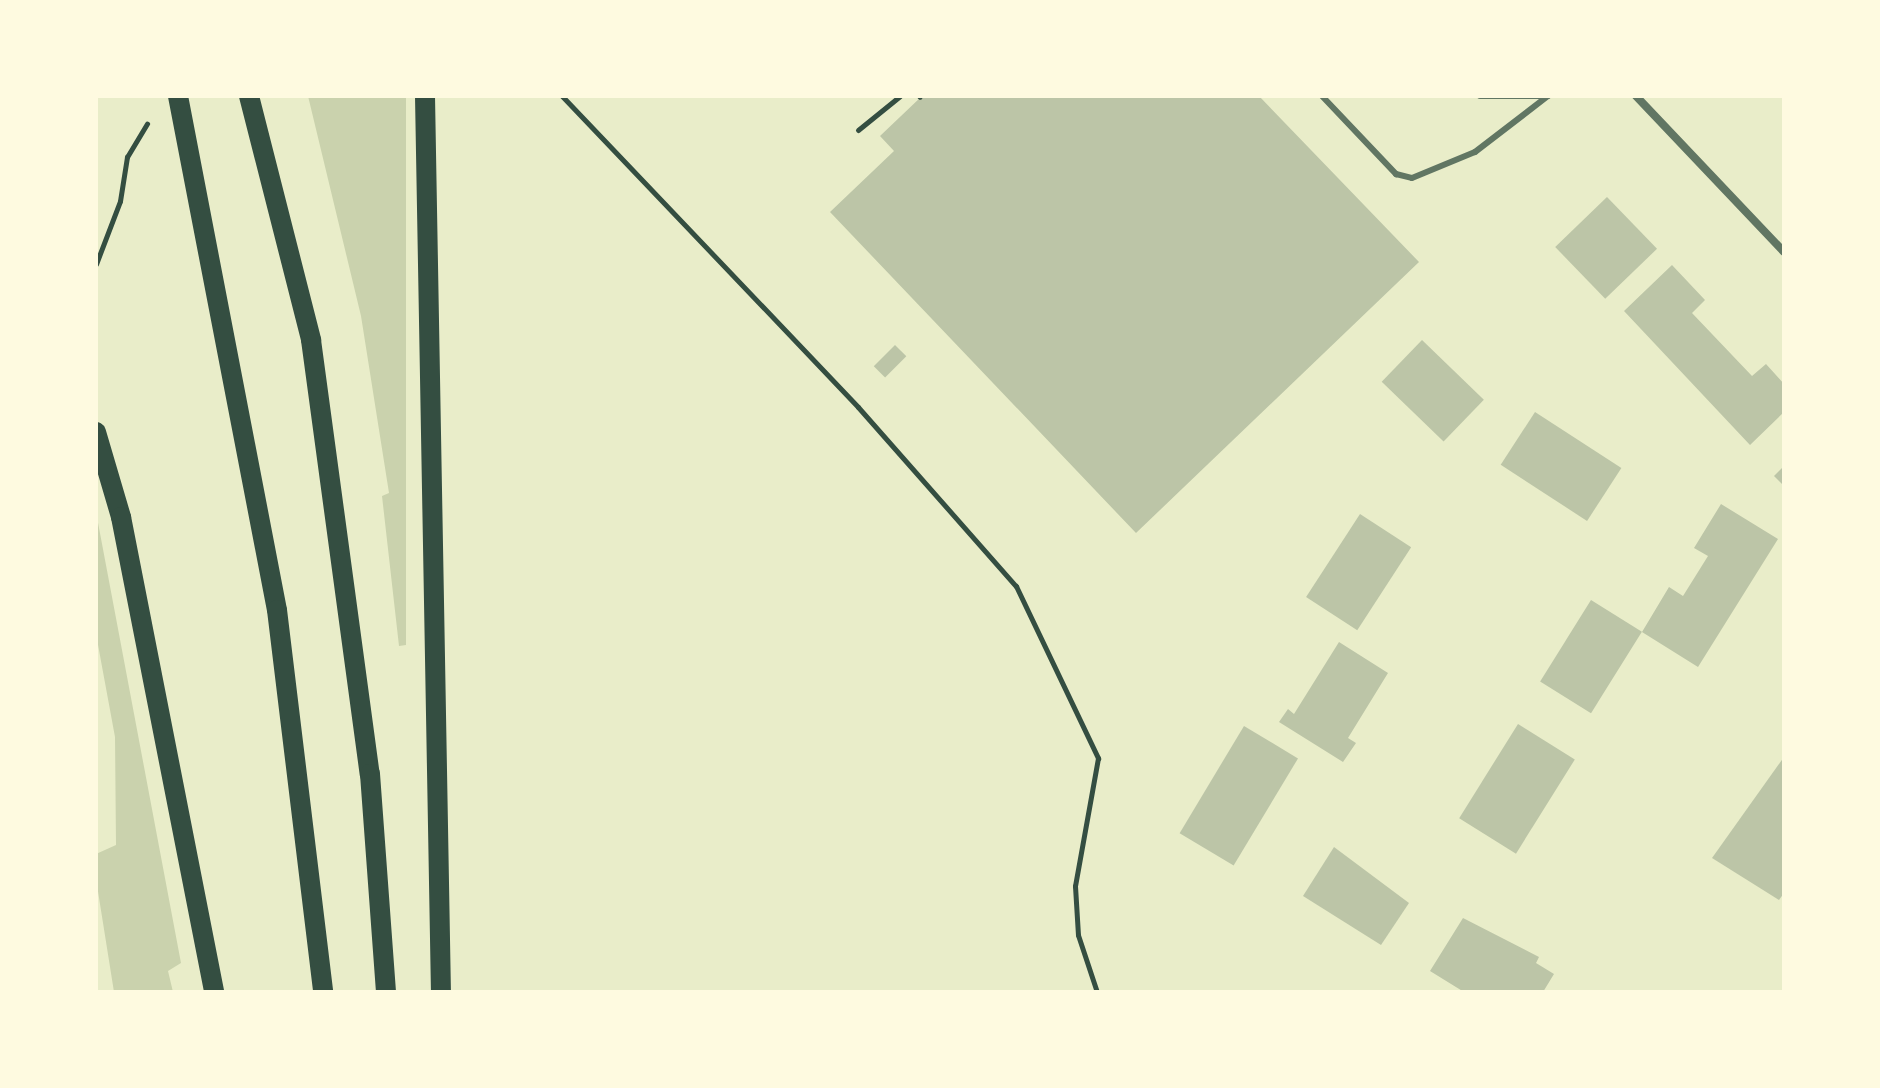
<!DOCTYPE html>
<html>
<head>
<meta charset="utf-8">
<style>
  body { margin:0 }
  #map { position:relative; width:1880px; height:1088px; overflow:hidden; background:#e9edc9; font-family:"Exo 2",sans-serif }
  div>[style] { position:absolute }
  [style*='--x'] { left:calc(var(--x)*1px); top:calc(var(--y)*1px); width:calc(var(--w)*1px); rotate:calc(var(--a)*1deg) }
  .green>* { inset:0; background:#cad2ad }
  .building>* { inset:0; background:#bcc5a7; transform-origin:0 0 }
  .path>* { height:5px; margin:-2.5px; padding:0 2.5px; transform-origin:2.5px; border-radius:2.5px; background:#344e41 }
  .service>* { height:6px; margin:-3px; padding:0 3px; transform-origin:3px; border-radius:3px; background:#617663 }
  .minor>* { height:8px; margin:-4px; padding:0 4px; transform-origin:4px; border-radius:4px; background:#617663 }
  .primary>* { height:20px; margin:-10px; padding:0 10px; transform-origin:10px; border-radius:10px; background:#344e41 }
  span { translate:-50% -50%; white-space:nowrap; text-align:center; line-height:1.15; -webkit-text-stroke:6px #fefae0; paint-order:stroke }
  .frame { position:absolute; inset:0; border:98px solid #fefae0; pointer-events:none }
</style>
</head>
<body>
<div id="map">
  <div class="green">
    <i style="clip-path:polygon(308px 96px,406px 96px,406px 645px,399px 646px,382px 496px,389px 493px,361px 316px)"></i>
    <i style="clip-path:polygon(96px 512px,181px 963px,168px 971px,173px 992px,114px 992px,96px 879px,96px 854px,116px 845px,115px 737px,96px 634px)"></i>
  </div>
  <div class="building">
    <i style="clip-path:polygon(922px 96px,1259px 96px,1419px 262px,1136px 533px,830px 212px,894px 151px,880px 136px)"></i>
    <i style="left:1607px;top:197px;width:72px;height:72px;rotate:46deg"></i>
    <i style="clip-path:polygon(1672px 265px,1705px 300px,1692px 313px,1752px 376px,1766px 364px,1784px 384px,1784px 412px,1750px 445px,1624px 311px)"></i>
    <i style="left:1422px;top:340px;width:86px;height:58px;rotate:44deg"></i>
    <i style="left:895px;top:345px;width:16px;height:30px;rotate:45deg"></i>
    <i style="left:1535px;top:412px;width:103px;height:63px;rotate:33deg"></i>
    <i style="clip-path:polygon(1784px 466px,1784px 486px,1774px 476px)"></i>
    <i style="clip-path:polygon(1721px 504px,1778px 539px,1698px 667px,1642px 632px,1669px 587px,1683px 596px,1708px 556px,1694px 548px)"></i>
    <i style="left:1360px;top:514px;width:61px;height:99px;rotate:33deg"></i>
    <i style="left:1591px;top:600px;width:60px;height:96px;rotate:32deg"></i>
    <i style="clip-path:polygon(1339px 642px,1388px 673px,1348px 738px,1356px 743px,1343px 762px,1279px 722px,1288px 709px,1294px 714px)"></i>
    <i style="left:1518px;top:724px;width:67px;height:111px;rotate:32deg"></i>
    <i style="left:1244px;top:726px;width:63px;height:125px;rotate:31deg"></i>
    <i style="clip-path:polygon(1784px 757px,1784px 893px,1779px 900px,1712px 858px)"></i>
    <i style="clip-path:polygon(1334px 847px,1409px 903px,1381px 945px,1303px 896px)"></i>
    <i style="clip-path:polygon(1463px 918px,1539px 957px,1536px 963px,1554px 974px,1543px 992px,1464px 992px,1430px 971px)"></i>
  </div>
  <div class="path">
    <i style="--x:562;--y:96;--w:429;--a:46.4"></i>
    <i style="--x:858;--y:407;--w:239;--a:48.6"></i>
    <i style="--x:1016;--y:586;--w:191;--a:64.5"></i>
    <i style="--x:1098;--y:758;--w:130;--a:100.2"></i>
    <i style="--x:1075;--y:886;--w:49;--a:86.5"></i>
    <i style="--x:1078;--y:935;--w:60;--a:71.6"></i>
    <i style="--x:919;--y:96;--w:1;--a:45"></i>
    <i style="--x:858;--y:130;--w:54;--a:-39"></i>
    <i style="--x:96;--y:264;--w:67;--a:-69.1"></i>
    <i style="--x:120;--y:201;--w:45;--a:-81"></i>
    <i style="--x:127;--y:157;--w:39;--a:-59"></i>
  </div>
  <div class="service">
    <i style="--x:1322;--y:96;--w:108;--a:46.5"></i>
    <i style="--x:1396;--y:174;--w:16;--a:14"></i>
    <i style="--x:1412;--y:178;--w:68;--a:-22.4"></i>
    <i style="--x:1475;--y:152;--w:92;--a:-37.5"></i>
    <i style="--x:1480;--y:96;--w:68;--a:0"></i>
  </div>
  <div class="minor">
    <i style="--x:1636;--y:96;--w:215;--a:46.5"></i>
  </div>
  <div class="primary">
    <i style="--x:178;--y:96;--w:523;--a:79.1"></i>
    <i style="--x:277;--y:610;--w:385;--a:83.1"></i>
    <i style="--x:249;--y:96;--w:252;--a:75.7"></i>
    <i style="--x:311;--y:340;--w:438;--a:82.3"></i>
    <i style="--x:370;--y:774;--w:219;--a:85.8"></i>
    <i style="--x:425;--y:96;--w:896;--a:88.98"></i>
    <i style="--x:96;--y:432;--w:89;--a:73.6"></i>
    <i style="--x:121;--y:517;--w:484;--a:78.9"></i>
  </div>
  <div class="frame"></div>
</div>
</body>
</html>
